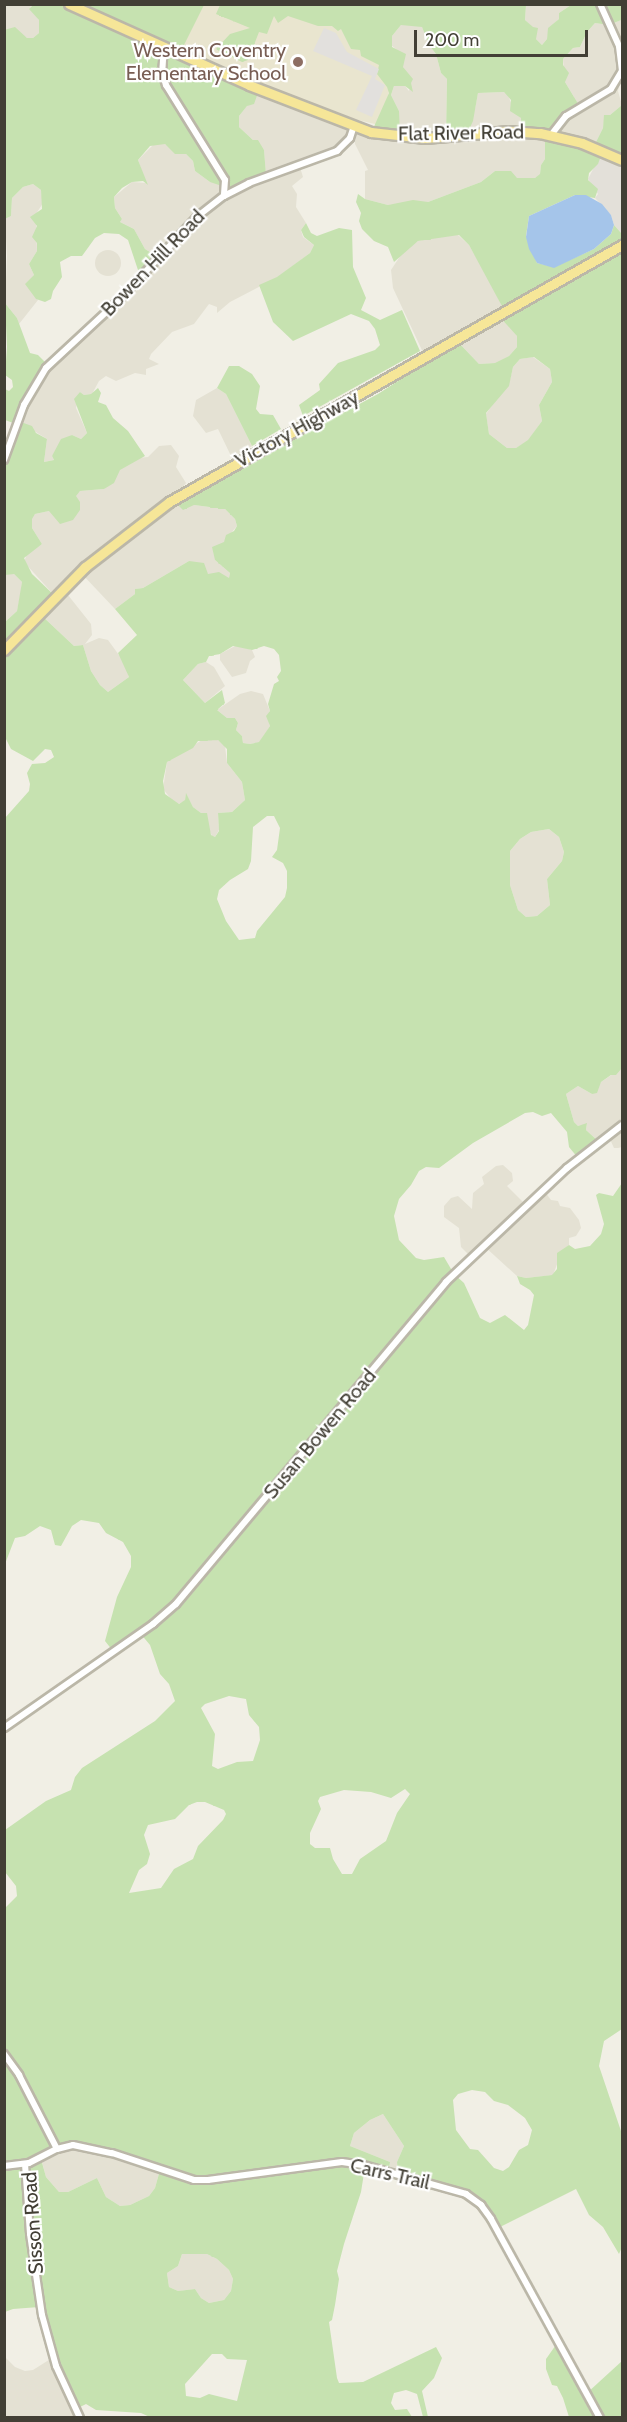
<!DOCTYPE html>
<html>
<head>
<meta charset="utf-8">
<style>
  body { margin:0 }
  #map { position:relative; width:627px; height:2422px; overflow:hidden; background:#f1efe5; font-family:Cabin,sans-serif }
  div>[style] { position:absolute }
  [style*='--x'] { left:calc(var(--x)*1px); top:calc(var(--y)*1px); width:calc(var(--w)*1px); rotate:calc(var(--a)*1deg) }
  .residential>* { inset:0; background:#e4e1d3 }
  .round { border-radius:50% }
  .industrial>* { inset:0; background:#e3e0d9 }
  .education>* { inset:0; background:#e9e5cf }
  .green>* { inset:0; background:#c6e2b0 }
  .parking>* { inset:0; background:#e2e0dd }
  .water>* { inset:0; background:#a5c5ea }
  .roads { filter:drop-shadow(2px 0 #bbb7a8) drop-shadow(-2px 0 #bbb7a8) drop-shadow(0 2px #bbb7a8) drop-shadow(0 -2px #bbb7a8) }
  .street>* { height:6px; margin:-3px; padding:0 3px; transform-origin:3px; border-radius:3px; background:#fff }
  .primary>* { height:9px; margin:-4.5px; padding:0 4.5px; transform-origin:4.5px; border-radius:4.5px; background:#f6e698 }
  .dots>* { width:16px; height:16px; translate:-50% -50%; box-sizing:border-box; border:3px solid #fff; border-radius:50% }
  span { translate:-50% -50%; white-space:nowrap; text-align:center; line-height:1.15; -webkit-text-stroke:4.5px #fff; paint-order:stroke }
  .education-label { font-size:20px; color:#785e54 }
  .right { translate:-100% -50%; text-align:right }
  .street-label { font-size:20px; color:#423f35 }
  .frame { position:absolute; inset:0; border:6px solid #423f35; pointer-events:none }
  .scale { position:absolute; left:414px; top:30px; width:174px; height:27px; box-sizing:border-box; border:3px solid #423f35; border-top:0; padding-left:8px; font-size:18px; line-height:21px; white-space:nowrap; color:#423f35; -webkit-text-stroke:4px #fff; paint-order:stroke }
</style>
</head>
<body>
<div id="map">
  <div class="residential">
    <i style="clip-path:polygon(4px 5px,33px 5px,30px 7px,39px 20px,39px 33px,33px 38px,27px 38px,18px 32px,5px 30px)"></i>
    <i style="clip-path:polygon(526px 5px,571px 5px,559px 13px,559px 19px,549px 28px,547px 39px,542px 45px,536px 39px,533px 28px,525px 20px)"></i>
    <i style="clip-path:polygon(622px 15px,622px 74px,618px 91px,622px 105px,610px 115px,605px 115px,603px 128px,594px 146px,552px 131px,574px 97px,565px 82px,563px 59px,573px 48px,580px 47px,587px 32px,595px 23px,610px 25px,620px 20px)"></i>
    <i style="clip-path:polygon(401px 25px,418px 25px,422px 27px,429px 45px,436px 54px,441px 73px,447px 79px,446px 136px,475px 109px,478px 93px,504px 92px,508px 95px,515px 113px,521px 118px,521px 130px,545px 135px,545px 159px,541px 165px,540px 175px,535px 178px,517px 178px,495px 171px,481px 182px,428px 202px,388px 205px,365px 199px,365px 171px,368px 170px,355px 144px,355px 127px,370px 131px,398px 115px,399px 111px,391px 95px,394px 86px,405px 86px,409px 91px,411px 83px,403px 67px,402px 54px,391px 45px,392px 36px)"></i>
    <i style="clip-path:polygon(259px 90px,353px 126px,343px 146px,299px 164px,303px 177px,292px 186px,297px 194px,296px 207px,306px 223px,301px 230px,303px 237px,314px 245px,310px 253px,278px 277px,230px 302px,217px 313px,217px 307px,209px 304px,194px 324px,172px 332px,151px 354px,149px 359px,159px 364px,146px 369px,146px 375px,135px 373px,116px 381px,106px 376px,99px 381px,92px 394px,84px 395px,80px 392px,76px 408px,87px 433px,81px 439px,72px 435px,67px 438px,52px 456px,54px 460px,44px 462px,47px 439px,18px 421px,33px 385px,115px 304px,158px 257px,145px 249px,134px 229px,120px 222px,122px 219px,115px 208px,114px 197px,132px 182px,146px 183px,138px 160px,154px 144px,165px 144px,172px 150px,186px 154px,193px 161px,195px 171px,210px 182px,266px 174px,264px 150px,239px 127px,239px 116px)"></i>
    <i style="clip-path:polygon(33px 184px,41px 190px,43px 203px,36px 214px,37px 251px,29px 264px,34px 275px,29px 288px,38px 300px,19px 324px,17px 318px,5px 303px,7px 256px,5px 219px,11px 216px,12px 198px,23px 187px)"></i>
    <i style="clip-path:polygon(447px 235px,458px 235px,469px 245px,487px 276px,517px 336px,517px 347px,509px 356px,497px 363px,479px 364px,458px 342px,427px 361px,393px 288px,391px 270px,403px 252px,418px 241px)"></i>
    <i class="round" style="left:95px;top:250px;width:26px;height:26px"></i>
    <i style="clip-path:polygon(533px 357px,550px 369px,552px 382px,539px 405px,542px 421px,528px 441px,516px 448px,507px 448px,489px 434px,486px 414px,510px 380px,513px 367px,520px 359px)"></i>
    <i style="clip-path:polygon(217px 388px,226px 394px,252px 446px,232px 458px,218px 429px,206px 433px,193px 416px,196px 400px)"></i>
    <i style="clip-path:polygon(171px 445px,179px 456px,176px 467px,186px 483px,176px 496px,194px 505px,225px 509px,235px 519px,237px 526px,226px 539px,215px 560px,230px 573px,229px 579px,208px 574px,189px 561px,143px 588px,135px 589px,135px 594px,115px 609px,81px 573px,64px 590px,91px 624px,92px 635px,85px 644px,99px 638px,108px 640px,124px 662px,129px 677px,108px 692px,100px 685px,91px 671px,83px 645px,74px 646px,39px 613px,54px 595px,24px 562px,27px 554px,42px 544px,32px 528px,31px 519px,35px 514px,49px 511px,80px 491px,104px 489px,119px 470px,138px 458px,148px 457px,159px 446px)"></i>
    <i style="clip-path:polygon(8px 573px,14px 574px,22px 582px,21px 592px,17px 611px,5px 622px,4px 575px)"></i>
    <i style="clip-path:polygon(237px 645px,252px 650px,255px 657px,250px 661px,246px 673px,232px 677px,220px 660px,220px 654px)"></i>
    <i style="clip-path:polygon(206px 662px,214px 667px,225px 686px,205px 703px,183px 680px,198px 664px)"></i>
    <i style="clip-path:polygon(251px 691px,263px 694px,270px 711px,267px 716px,270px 726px,260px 742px,250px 744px,243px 743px,242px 736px,236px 730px,238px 723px,235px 718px,227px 718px,217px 710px,240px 694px)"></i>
    <i style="clip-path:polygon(202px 740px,218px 740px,225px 746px,227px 763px,242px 782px,245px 800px,232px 812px,218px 813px,219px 830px,215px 837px,212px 836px,201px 813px,193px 807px,186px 794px,185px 801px,176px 805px,163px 789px,167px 762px)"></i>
    <i style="clip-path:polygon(549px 829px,559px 837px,564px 852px,562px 861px,547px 879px,550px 905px,537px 916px,526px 917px,518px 910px,510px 885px,510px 851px,520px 839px,531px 832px)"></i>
    <i style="clip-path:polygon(622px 1068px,622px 1147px,618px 1148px,614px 1148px,608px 1135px,598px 1141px,586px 1130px,587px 1124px,578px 1126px,574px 1122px,566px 1094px,578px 1086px,592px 1094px,601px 1082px)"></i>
    <i style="clip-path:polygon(503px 1165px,512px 1173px,513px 1181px,507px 1186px,526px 1205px,545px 1192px,551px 1200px,558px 1201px,560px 1206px,570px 1208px,579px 1220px,581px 1228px,576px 1236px,569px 1238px,569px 1245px,562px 1251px,553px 1275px,526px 1278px,517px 1276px,484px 1246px,471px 1257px,461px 1247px,459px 1228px,444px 1217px,444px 1206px,451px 1198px,458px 1196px,472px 1209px,473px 1193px,484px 1184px,482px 1177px,496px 1166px)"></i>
    <i style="clip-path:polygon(383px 2114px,404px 2146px,397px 2162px,398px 2174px,389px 2171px,390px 2162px,350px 2146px,354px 2133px,370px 2120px)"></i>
    <i style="clip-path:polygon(79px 2146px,160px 2170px,155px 2188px,149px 2196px,130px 2205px,120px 2206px,106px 2197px,97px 2178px,68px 2192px,59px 2192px,46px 2177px,41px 2158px,63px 2148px)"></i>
    <i style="clip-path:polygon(182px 2254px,207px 2254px,217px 2259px,229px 2270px,233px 2279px,231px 2291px,224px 2300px,209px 2303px,201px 2298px,195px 2289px,178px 2291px,169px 2287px,167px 2273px,178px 2266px)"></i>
    <i style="clip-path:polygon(4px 2356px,15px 2367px,25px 2371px,33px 2370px,52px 2358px,78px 2417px,5px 2417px)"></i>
  </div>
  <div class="industrial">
    <i style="clip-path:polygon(603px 150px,622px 158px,622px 234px,614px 225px,611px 215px,595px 198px,598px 194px,588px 179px)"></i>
  </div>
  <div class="education">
    <i style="clip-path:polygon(194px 5px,295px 5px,355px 18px,391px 80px,383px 126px,333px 114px,175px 45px)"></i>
  </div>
  <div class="green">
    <i style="clip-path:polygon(33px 5px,204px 5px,180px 53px,259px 90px,254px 104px,247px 106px,239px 116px,239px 127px,253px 140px,258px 140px,264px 150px,266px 174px,226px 194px,225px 187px,210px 182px,195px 171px,193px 161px,186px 154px,175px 154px,165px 144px,150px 146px,138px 160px,148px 185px,143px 181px,132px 182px,122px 188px,114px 197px,115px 208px,122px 219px,120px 222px,134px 229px,145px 249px,158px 257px,143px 273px,138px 270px,128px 240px,119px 234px,104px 233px,95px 238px,82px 256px,71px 256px,60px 262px,62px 277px,53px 291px,51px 299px,45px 302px,36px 299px,25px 284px,34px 275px,29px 264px,37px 251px,37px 243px,32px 237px,37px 226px,30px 217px,42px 209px,41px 190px,33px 184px,23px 187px,12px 198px,11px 216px,5px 219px,4px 30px,15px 27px,27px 38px,33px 38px,39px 33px,39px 20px,29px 9px)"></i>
    <i style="clip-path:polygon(evenodd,220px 5px,526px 5px,525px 20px,533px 27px,538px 28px,536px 39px,542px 45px,547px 39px,548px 28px,559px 19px,559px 13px,571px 5px,622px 5px,621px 20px,609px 25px,595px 23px,587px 32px,580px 47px,573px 48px,563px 59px,563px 65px,569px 73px,565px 82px,580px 107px,552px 131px,594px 146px,603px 128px,604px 115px,610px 115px,622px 105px,622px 158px,603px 150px,598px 164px,589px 173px,588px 180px,598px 189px,595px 198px,575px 195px,529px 216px,526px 236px,537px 263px,554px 267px,594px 249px,611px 234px,614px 225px,622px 234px,622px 1068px,616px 1075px,611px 1075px,601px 1082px,597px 1093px,592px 1094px,578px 1086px,566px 1094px,574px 1122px,578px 1126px,587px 1123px,586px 1130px,598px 1141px,578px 1158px,569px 1147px,567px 1132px,551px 1113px,542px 1116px,533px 1112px,525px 1113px,473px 1143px,439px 1168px,426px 1167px,419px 1171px,411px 1185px,399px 1199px,394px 1216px,399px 1240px,416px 1258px,424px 1260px,444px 1257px,454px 1274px,464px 1283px,480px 1318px,490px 1323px,505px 1315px,524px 1330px,528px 1325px,534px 1295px,530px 1290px,520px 1284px,517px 1276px,526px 1278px,552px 1275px,557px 1269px,557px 1253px,569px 1245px,575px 1249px,590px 1246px,601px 1234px,604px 1224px,596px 1195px,599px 1193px,613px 1196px,622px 1183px,622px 2029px,604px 2041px,599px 2066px,622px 2134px,622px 2247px,619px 2254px,603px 2227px,589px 2215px,576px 2189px,496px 2229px,486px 2211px,465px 2193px,398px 2174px,397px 2162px,404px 2146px,383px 2114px,370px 2120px,354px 2133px,350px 2146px,390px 2162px,389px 2170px,365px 2167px,361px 2192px,344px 2244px,337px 2271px,339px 2279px,335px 2305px,332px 2320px,329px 2322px,337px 2378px,339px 2383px,363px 2382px,436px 2347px,442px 2358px,434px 2378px,422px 2391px,428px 2417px,423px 2417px,417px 2394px,406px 2390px,394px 2393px,391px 2403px,395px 2410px,407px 2409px,412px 2417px,152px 2418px,141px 2413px,96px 2410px,86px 2404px,76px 2409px,60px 2379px,39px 2307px,13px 2309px,5px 2312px,4px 1909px,17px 1896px,16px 1886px,5px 1872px,5px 1830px,46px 1801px,71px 1790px,75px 1777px,82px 1768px,155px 1721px,175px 1701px,169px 1684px,160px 1674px,150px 1645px,140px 1633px,113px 1651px,105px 1641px,117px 1597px,131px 1567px,131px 1556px,123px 1542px,106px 1533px,99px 1523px,81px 1520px,72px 1526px,61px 1546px,55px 1545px,51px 1530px,40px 1526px,25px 1536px,15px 1538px,5px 1564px,5px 818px,29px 791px,30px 784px,27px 773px,32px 764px,45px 763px,54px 757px,51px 750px,45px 749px,33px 761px,11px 749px,5px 737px,5px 622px,17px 611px,22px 582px,14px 574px,5px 575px,5px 446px,8px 447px,16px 424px,5px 420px,5px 389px,9px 391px,13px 387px,12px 380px,5px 375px,7px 347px,5px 303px,17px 318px,30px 353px,38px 355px,48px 365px,18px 421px,32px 426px,36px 433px,47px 439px,44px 462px,54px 460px,52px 456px,61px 439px,72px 435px,81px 439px,87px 433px,74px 399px,80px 392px,84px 395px,91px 394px,98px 388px,101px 393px,98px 402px,106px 405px,113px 418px,128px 431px,145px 456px,120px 470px,114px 483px,104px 489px,80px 491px,76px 496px,80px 502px,80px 510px,73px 520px,60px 524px,49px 511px,35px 514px,32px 519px,32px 528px,42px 544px,24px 558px,32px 574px,54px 595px,40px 614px,74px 646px,83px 645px,91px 671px,100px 685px,108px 692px,129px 677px,118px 653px,137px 635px,115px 609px,135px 594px,135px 589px,143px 588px,189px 561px,204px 563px,208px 574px,219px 572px,229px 578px,230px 573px,215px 560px,212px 547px,224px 542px,226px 535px,234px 531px,237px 526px,235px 519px,225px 509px,194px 505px,183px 510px,176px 503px,378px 394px,458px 342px,479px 364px,495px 363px,509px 356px,517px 347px,517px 336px,498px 315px,579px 276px,504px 310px,469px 245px,459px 235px,418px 241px,394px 262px,388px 247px,374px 241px,362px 229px,359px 221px,361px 213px,356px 202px,358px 194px,365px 199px,388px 205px,413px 200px,428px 202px,481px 182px,495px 171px,511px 171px,517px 178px,535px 178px,540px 174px,541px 165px,545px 159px,545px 135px,521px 131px,521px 118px,510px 111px,511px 100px,504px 92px,478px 93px,473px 121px,467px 134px,446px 136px,447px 79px,441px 73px,436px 54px,429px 45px,422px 27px,401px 25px,392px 36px,392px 47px,406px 54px,403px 67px,413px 79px,411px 83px,413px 92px,405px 86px,394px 86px,391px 95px,399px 111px,400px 134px,372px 131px,389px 93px,387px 87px,377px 74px,379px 65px,361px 56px,360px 50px,351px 49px,341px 29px,338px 31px,332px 26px,318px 26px,288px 16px,278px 23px,274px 16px,267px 34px,259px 32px,248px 60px,242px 62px,216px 49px,230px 34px,250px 28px,216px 14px,220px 5px,534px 357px,550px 369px,552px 382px,539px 405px,542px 421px,528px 440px,516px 448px,507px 448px,489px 434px,486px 413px,509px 386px,513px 367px,520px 359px,534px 357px,220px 5px,233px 646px,252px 650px,264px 646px,274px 649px,279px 655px,281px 671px,277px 677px,279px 681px,274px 684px,268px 704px,270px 711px,266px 716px,270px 726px,259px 742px,250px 744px,243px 743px,242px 736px,236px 730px,238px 723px,235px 718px,227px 718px,217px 710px,225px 703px,222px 690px,205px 703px,183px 680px,198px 664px,206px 662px,209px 656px,220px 654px,233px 646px,220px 5px,218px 740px,227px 749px,227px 763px,242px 782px,245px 800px,232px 812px,218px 813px,219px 831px,215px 837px,211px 835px,207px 813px,201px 813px,193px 807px,186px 793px,185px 800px,179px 804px,165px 794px,163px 781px,167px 762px,193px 748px,198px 741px,218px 740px,220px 5px,267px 816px,274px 816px,280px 828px,277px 850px,272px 857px,283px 863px,287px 871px,287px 888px,285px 897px,257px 931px,255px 938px,239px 940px,226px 921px,217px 899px,219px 890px,230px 880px,248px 869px,251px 861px,253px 827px,267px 816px,220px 5px,549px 829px,559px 837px,564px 852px,562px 861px,547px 879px,550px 905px,537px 916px,526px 917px,518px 910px,510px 885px,510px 851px,520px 839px,531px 832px,549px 829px,220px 5px,229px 1696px,246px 1699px,249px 1715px,259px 1727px,260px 1740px,253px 1761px,237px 1762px,218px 1769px,212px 1766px,215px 1734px,201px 1708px,205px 1704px,229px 1696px,220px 5px,405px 1789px,410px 1794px,397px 1813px,386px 1841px,360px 1859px,352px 1874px,342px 1874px,333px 1859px,330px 1848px,315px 1848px,310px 1844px,310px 1833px,321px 1809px,318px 1801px,320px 1797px,344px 1790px,371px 1792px,391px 1798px,405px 1789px,220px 5px,197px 1802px,205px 1802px,224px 1810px,226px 1814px,223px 1820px,198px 1846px,193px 1859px,174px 1869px,161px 1888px,129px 1893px,139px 1870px,147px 1864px,150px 1854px,144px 1835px,148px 1825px,175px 1819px,189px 1805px,197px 1802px,220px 5px,472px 2090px,485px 2092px,494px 2101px,508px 2105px,525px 2118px,532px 2130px,528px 2145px,519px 2150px,509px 2167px,503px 2171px,494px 2168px,478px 2150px,470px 2149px,456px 2130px,453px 2100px,458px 2094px,472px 2090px,220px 5px,79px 2146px,160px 2170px,155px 2188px,149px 2196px,130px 2205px,120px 2206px,106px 2197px,97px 2178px,68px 2192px,59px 2192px,46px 2177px,41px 2159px,63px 2148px,79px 2146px,220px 5px,182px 2254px,207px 2254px,217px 2259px,229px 2270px,233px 2279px,231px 2291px,224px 2300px,209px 2303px,201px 2298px,195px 2289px,178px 2291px,169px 2287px,167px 2273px,178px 2266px,182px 2254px,220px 5px,212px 2354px,222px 2354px,227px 2359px,247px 2360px,237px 2401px,209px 2394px,200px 2398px,186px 2396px,185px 2384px,212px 2354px)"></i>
    <i style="clip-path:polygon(306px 223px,311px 233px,317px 236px,339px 228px,352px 230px,353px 267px,366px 298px,361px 310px,380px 320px,402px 310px,420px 351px,303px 416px,299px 405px,320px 390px,319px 384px,338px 363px,375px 350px,380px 345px,375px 329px,369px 321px,351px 314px,293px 341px,273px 322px,259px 285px,277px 277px,310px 253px,314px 245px,304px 237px,301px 230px)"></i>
    <i style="clip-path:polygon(229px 366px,239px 366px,252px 374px,260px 386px,256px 409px,260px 414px,273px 415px,281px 429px,252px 446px,226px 394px,217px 388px)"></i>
    <i style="clip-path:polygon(558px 2342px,587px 2393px,622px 2361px,622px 2417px,569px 2417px,563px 2398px,557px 2386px,552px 2385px,546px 2369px,546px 2359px)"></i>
  </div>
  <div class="parking">
    <i style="clip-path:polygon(324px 28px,336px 33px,347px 52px,379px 69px,375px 79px,385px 85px,372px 117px,356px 110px,372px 76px,313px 51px)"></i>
  </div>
  <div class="water">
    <i style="clip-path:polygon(575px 195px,586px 195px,602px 204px,611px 215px,614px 225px,611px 234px,594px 249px,554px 268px,537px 263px,529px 249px,526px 237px,529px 216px)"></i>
  </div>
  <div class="roads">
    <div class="street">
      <i style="--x:164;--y:46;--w:26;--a:94"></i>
      <i style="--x:162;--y:72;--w:14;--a:73"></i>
      <i style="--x:166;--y:85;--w:112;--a:58.2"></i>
      <i style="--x:225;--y:180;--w:16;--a:94"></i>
      <i style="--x:551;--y:135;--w:24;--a:-52"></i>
      <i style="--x:566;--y:116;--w:52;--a:-31"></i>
      <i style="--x:611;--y:89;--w:21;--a:-59"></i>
      <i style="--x:622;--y:71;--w:25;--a:-97"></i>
      <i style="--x:619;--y:46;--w:46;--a:-114.3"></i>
      <i style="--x:4;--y:460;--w:59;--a:-70"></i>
      <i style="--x:24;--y:405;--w:43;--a:-59.3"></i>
      <i style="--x:46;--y:368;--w:96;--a:-42.9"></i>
      <i style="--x:116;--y:303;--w:120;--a:-46.7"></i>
      <i style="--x:198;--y:216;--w:33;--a:-38"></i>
      <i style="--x:224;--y:196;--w:28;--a:-27"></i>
      <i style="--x:249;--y:183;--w:94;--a:-20"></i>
      <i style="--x:337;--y:151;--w:18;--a:-45"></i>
      <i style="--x:350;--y:138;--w:13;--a:-72"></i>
      <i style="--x:4;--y:1728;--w:182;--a:-34.9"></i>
      <i style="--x:153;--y:1624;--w:30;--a:-41"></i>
      <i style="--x:176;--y:1604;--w:420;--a:-50"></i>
      <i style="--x:446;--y:1282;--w:166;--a:-43.3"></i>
      <i style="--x:567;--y:1168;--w:70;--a:-38"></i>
      <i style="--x:4;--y:2054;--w:26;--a:54"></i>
      <i style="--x:19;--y:2075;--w:83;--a:62.8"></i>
      <i style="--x:25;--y:2164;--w:70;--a:85.9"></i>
      <i style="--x:30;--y:2234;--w:82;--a:81.6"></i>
      <i style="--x:42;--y:2315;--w:53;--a:74.6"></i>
      <i style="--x:56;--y:2366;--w:57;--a:65.2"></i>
      <i style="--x:4;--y:2166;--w:25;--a:-7"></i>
      <i style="--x:29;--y:2163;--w:31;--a:-27"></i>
      <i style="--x:57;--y:2149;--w:16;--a:-14"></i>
      <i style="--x:73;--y:2145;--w:40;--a:12"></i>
      <i style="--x:112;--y:2153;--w:86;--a:18.2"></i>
      <i style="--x:194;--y:2180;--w:14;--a:0"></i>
      <i style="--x:208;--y:2180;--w:135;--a:-7.7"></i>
      <i style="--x:342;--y:2162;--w:21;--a:8"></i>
      <i style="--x:363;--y:2165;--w:107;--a:15.7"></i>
      <i style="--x:466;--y:2194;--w:19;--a:36"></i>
      <i style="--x:481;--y:2205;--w:17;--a:54"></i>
      <i style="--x:491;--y:2219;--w:227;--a:61.3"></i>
    </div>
    <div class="primary">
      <i style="--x:69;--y:4;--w:197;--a:24.2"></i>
      <i style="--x:249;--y:85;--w:131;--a:21.1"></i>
      <i style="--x:371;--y:132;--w:54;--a:6.3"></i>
      <i style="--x:425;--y:138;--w:84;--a:-4.8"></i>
      <i style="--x:509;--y:131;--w:31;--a:4"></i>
      <i style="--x:540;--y:133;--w:43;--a:13.4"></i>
      <i style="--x:582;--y:143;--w:43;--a:23"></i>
      <i style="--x:4;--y:650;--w:116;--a:-45.7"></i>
      <i style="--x:85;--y:567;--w:106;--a:-37.7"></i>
      <i style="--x:169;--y:502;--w:521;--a:-29.57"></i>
    </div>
  </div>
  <div class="dots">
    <i style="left:298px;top:62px;background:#8d6e63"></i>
  </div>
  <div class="education-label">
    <span class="right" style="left:286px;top:62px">Western Coventry<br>Elementary School</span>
  </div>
  <div class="street-label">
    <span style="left:461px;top:133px;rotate:-1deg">Flat River Road</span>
    <span style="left:153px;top:263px;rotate:-46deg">Bowen Hill Road</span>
    <span style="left:297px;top:429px;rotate:-29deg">Victory Highway</span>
    <span style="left:320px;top:1434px;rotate:-50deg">Susan Bowen Road</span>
    <span style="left:390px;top:2174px;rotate:13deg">Carrs Trail</span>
    <span style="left:33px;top:2223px;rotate:-94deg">Sisson Road</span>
  </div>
  <div class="frame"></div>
  <div class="scale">200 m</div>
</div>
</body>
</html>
